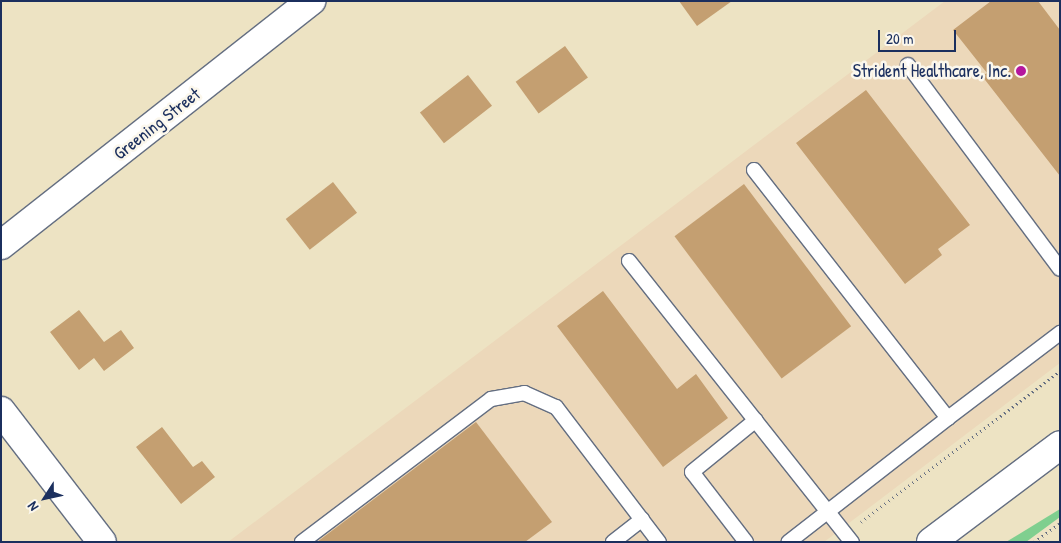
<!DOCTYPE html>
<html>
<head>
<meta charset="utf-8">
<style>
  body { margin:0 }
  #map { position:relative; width:1061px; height:543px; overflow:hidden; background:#ede3c3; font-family:"Patrick Hand",sans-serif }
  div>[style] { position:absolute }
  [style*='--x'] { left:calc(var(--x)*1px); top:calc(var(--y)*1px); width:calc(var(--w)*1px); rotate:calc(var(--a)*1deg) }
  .built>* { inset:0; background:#ecd8ba }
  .green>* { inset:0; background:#7fcf8f }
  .building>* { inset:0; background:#c49f71; transform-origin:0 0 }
  .path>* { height:3px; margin-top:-1.5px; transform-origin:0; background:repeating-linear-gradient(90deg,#646e81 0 1px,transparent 0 5px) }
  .roads { filter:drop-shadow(1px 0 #646e81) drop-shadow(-1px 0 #646e81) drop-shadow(0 1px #646e81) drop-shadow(0 -1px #646e81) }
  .service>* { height:14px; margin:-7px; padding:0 7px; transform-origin:7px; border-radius:7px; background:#fff }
  .minor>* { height:28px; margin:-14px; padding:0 14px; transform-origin:14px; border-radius:14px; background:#fff }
  .secondary>* { height:28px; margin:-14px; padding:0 14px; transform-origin:14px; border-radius:14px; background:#fff }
  .dots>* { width:14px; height:14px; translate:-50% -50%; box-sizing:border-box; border:2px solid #fbf7ec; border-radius:50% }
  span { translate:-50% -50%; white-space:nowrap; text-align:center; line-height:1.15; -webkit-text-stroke:5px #fbf7ec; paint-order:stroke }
  .poi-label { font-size:18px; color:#1b2f5e }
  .right { translate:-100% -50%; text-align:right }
  .street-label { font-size:18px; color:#1b2f5e }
  .frame { position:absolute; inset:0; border:2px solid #1b2f5e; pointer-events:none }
  .north { position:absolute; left:20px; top:473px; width:50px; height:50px; -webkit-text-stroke:4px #fbf7ec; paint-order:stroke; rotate:235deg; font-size:14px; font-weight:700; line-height:20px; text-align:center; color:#1b2f5e }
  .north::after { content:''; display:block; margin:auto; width:18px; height:22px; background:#1b2f5e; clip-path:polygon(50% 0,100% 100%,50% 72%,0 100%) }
  .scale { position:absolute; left:878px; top:30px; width:78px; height:22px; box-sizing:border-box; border:2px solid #1b2f5e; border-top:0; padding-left:6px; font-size:15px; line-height:18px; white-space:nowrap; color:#1b2f5e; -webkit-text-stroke:4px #fbf7ec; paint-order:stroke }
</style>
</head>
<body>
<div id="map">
  <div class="built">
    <i style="clip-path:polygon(945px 1px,1060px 1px,1060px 363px,824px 542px,228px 542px)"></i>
  </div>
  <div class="green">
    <i style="clip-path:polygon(1060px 509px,1060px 517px,1026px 542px,1006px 542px)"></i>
  </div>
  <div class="building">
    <i style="clip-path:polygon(679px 1px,732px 1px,697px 26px)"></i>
    <i style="clip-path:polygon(991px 1px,1038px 1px,1060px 30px,1060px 176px,982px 76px,987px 73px,953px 30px)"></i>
    <i style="left:565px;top:46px;width:39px;height:61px;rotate:54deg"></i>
    <i style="left:468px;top:75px;width:39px;height:61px;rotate:52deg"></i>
    <i style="clip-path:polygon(866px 90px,970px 225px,938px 249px,942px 255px,905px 284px,796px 143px)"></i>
    <i style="left:333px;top:182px;width:39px;height:60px;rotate:52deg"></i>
    <i style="left:744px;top:184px;width:178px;height:87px;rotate:53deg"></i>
    <i style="clip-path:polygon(603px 291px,677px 389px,696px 374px,728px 418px,663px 467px,557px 326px)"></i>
    <i style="clip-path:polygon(79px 310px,104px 342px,121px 330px,134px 348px,104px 371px,94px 358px,79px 370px,50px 332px)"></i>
    <i style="clip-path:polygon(476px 422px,552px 522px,525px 542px,317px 542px)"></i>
    <i style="clip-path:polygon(162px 427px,193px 467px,202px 461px,215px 477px,181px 504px,136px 447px)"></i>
  </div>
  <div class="path">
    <i style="--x:861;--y:522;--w:250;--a:-37.2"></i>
    <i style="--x:1034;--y:542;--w:32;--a:-36"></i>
  </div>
  <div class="roads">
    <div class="service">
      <i style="--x:908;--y:65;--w:254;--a:53.3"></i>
      <i style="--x:754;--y:170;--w:315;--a:52"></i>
      <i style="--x:948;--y:418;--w:202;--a:142.1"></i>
      <i style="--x:629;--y:261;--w:359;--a:51.6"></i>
      <i style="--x:948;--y:418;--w:141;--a:-37.2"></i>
      <i style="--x:302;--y:542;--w:237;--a:-37.1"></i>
      <i style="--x:491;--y:399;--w:34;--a:-10"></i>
      <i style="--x:524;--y:393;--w:35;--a:24"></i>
      <i style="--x:556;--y:407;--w:170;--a:52.7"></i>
      <i style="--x:613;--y:542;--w:37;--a:-38"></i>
      <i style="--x:746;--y:542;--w:88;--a:-127.6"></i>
      <i style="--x:692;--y:472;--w:82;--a:-39.1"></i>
    </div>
    <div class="minor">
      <i style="--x:1;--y:245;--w:395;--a:-38.2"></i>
      <i style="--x:1;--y:411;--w:165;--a:52.4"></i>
    </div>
    <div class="secondary">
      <i style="--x:931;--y:542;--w:161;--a:-36.9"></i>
    </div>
  </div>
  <div class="dots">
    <i style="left:1021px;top:71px;background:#b5179e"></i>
  </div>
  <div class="poi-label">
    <span class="right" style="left:1011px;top:71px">Strident Healthcare, Inc.</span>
  </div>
  <div class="street-label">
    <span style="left:157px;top:124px;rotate:-38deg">Greening Street</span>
  </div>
  <div class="frame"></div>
  <div class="north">N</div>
  <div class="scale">20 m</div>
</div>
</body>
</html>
